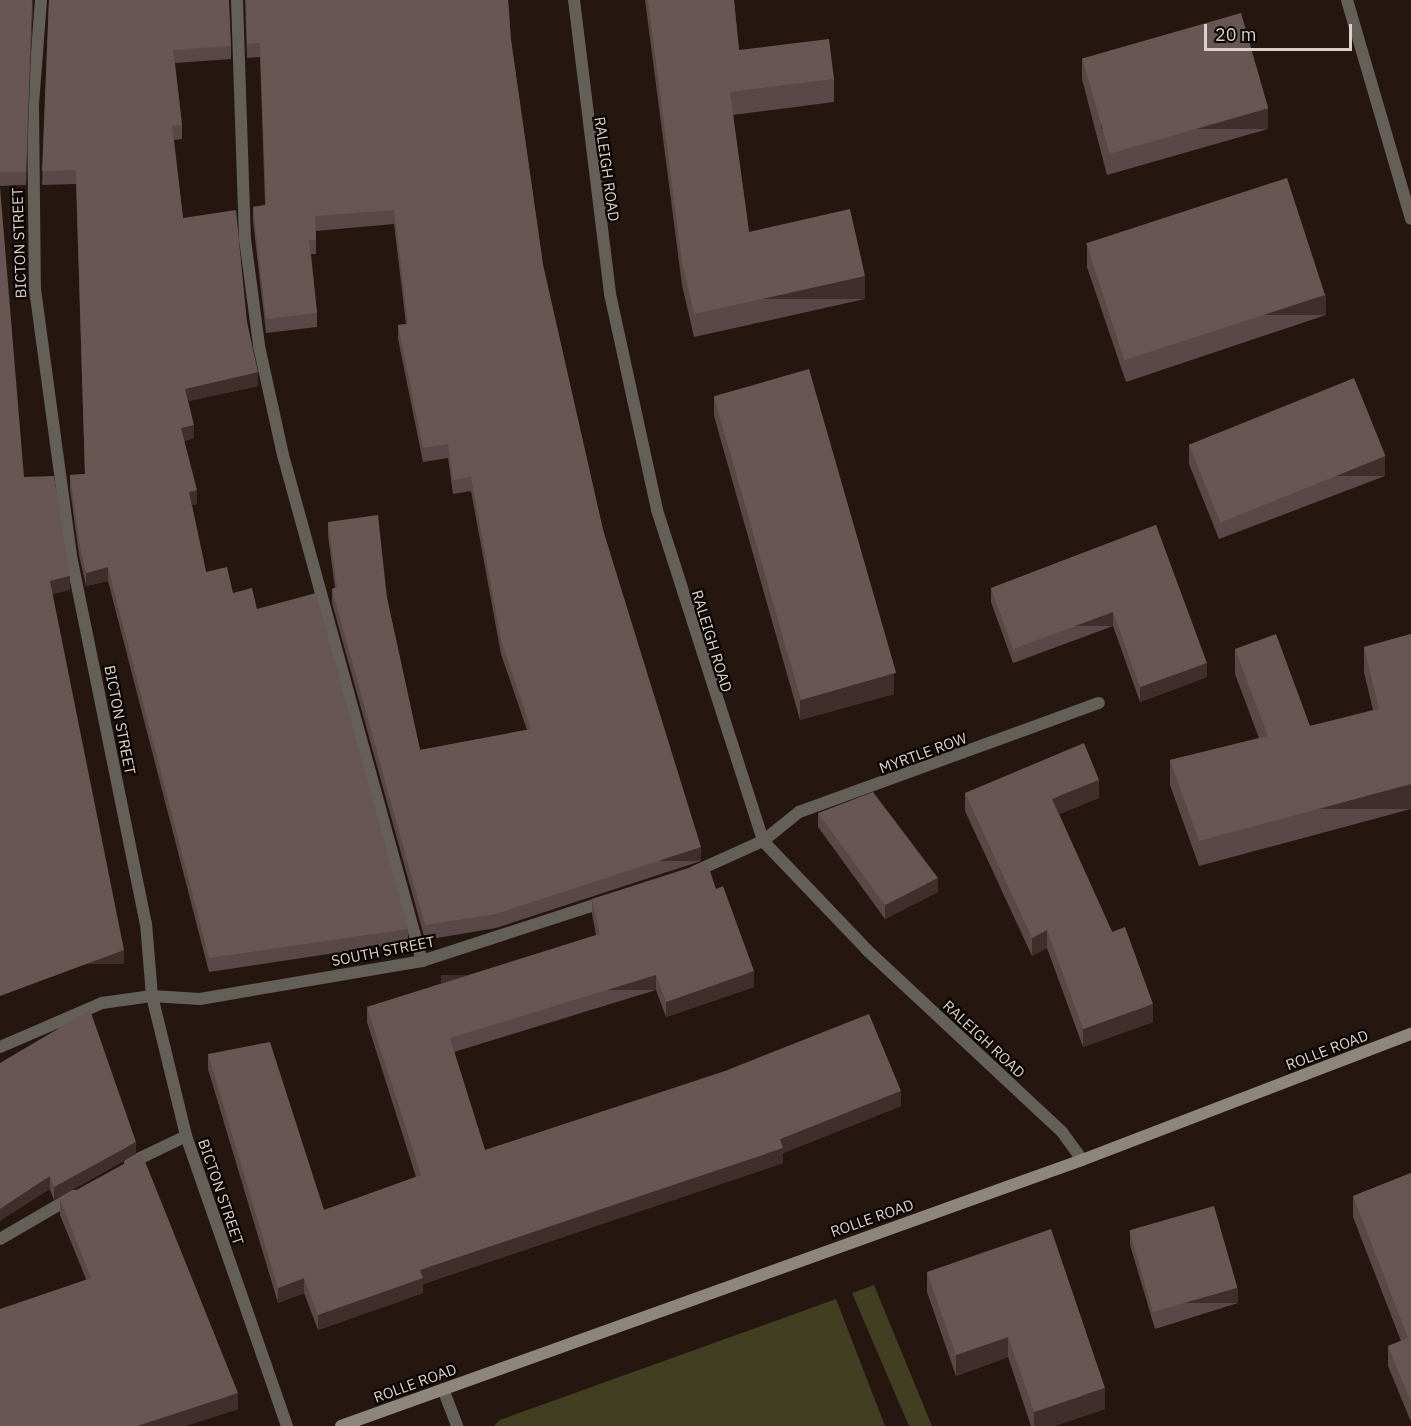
<!DOCTYPE html>
<html>
<head>
<meta charset="utf-8">
<style>
  body { margin:0 }
  #map { position:relative; width:1411px; height:1426px; overflow:hidden; background:#251710; font-family:"IBM Plex Sans",sans-serif }
  div>[style] { position:absolute }
  [style*='--x'] { left:calc(var(--x)*1px); top:calc(var(--y)*1px); width:calc(var(--w)*1px); rotate:calc(var(--a)*1deg) }
  .green>* { inset:0; background:#413e22 }
  .service>* { height:12px; margin:-6px; padding:0 6px; transform-origin:6px; border-radius:6px; background:#645f59 }
  .minor>* { height:12px; margin:-6px; padding:0 6px; transform-origin:6px; border-radius:6px; background:#645f59 }
  .secondary>* { height:12px; margin:-6px; padding:0 6px; transform-origin:6px; border-radius:6px; background:#8e867c }
  .wall>* { inset:0; background:#5a4747 }
  .shaded-wall>* { inset:0; background:#3f2e2b; transform-origin:0 0 }
  .building>* { inset:0; background:#685655; transform-origin:0 0 }
  span { translate:-50% -50%; white-space:nowrap; text-align:center; line-height:1.15; -webkit-text-stroke:4.5px #0a0503; paint-order:stroke }
  .street-label { font-size:15px; color:#dbd1cc }
  .scale { position:absolute; left:1204px; top:24px; width:148px; height:27px; box-sizing:border-box; border:3px solid #dbd1cc; border-top:0; padding-left:8px; font-size:18px; line-height:21px; white-space:nowrap; color:#dbd1cc; -webkit-text-stroke:4px #0a0503; paint-order:stroke }
</style>
</head>
<body>
<div id="map">
  <div class="green">
    <i style="clip-path:polygon(874px 1285px,932px 1426px,909px 1426px,852px 1293px)"></i>
    <i style="clip-path:polygon(836px 1299px,885px 1426px,494px 1426px,500px 1420px)"></i>
  </div>
  <div class="service">
    <i style="--x:237;--y:0;--w:239;--a:88.1"></i>
    <i style="--x:245;--y:239;--w:108;--a:82.5"></i>
    <i style="--x:259;--y:346;--w:112;--a:77.6"></i>
    <i style="--x:283;--y:455;--w:525;--a:74.64"></i>
    <i style="--x:443;--y:1389;--w:40;--a:69"></i>
  </div>
  <div class="minor">
    <i style="--x:41;--y:0;--w:105;--a:94.4"></i>
    <i style="--x:33;--y:105;--w:184;--a:89.4"></i>
    <i style="--x:35;--y:289;--w:269;--a:82.3"></i>
    <i style="--x:71;--y:556;--w:375;--a:78.5"></i>
    <i style="--x:146;--y:923;--w:73;--a:85.3"></i>
    <i style="--x:152;--y:996;--w:144;--a:76.3"></i>
    <i style="--x:186;--y:1136;--w:307;--a:70.8"></i>
    <i style="--x:574;--y:0;--w:296;--a:83"></i>
    <i style="--x:610;--y:294;--w:221;--a:77.7"></i>
    <i style="--x:657;--y:510;--w:348;--a:72.2"></i>
    <i style="--x:763;--y:841;--w:151;--a:46.3"></i>
    <i style="--x:867;--y:950;--w:267;--a:43"></i>
    <i style="--x:1062;--y:1132;--w:34;--a:54"></i>
    <i style="--x:1347;--y:0;--w:228;--a:73.7"></i>
    <i style="--x:694;--y:872;--w:76;--a:-24.2"></i>
    <i style="--x:763;--y:841;--w:46;--a:-38.9"></i>
    <i style="--x:799;--y:812;--w:319;--a:-20"></i>
    <i style="--x:0;--y:1047;--w:111;--a:-23.3"></i>
    <i style="--x:102;--y:1003;--w:50;--a:-8"></i>
    <i style="--x:152;--y:996;--w:48;--a:3.6"></i>
    <i style="--x:200;--y:999;--w:225;--a:-9.7"></i>
    <i style="--x:422;--y:961;--w:194;--a:-18"></i>
    <i style="--x:130;--y:1163;--w:62;--a:-25.7"></i>
    <i style="--x:0;--y:1239;--w:86;--a:-30.2"></i>
  </div>
  <div class="secondary">
    <i style="--x:341;--y:1426;--w:787;--a:-19.75"></i>
    <i style="--x:1082;--y:1160;--w:352;--a:-21"></i>
  </div>
  <div class="wall">
    <i style="clip-path:polygon(0 0,33px 0,26px 185px,0 186px)"></i>
    <i style="clip-path:polygon(49px 0,231px 46px,231px 59px,175px 63px,182px 125px,182px 139px,174px 140px,183px 218px,247px 322px,258px 386px,188px 401px,194px 438px,184px 441px,197px 504px,192px 505px,206px 572px,233px 593px,257px 609px,408px 929px,408px 942px,209px 972px,108px 581px,86px 586px,79px 555px,70px 489px,70px 475px,85px 474px,76px 184px,42px 185px)"></i>
    <i style="clip-path:polygon(245px 0,508px 0,511px 40px,543px 265px,603px 530px,701px 861px,496px 928px,425px 940px,332px 603px,332px 589px,335px 588px,328px 536px,328px 522px,387px 598px,420px 750px,527px 730px,501px 654px,471px 491px,453px 494px,448px 458px,423px 462px,398px 339px,398px 325px,406px 324px,394px 224px,316px 231px,316px 254px,311px 254px,317px 313px,317px 327px,266px 333px,253px 221px,253px 207px,265px 205px,260px 57px,247px 58px)"></i>
    <i style="clip-path:polygon(645px 0,734px 0,739px 50px,834px 79px,834px 102px,733px 115px,749px 232px,865px 299px,694px 337px,682px 285px)"></i>
    <i style="clip-path:polygon(1082px 58px,1268px 129px,1107px 175px,1082px 79px)"></i>
    <i style="clip-path:polygon(1087px 246px,1326px 315px,1126px 382px,1087px 267px)"></i>
    <i style="clip-path:polygon(714px 396px,894px 694px,800px 720px,714px 416px)"></i>
    <i style="clip-path:polygon(1189px 444px,1385px 476px,1219px 539px,1189px 464px)"></i>
    <i style="clip-path:polygon(1156px 525px,1207px 677px,1140px 702px,1113px 626px,1013px 663px,991px 602px,991px 588px)"></i>
    <i style="clip-path:polygon(1411px 634px,1411px 809px,1199px 866px,1170px 785px,1170px 760px,1259px 738px,1235px 674px,1235px 649px,1310px 726px,1373px 710px,1364px 672px,1364px 647px)"></i>
    <i style="clip-path:polygon(965px 793px,1099px 798px,1059px 814px,1153px 1022px,1083px 1047px,1047px 948px,1032px 956px,965px 811px)"></i>
    <i style="clip-path:polygon(818px 813px,938px 892px,885px 919px,818px 827px)"></i>
    <i style="clip-path:polygon(716px 889px,754px 987px,666px 1017px,656px 990px,454px 1052px,485px 1150px,901px 1106px,783px 1153px,783px 1163px,423px 1284px,423px 1293px,318px 1330px,304px 1293px,278px 1303px,208px 1069px,208px 1054px,324px 1210px,416px 1177px,367px 1022px,367px 1007px,596px 935px,592px 914px,592px 899px)"></i>
    <i style="clip-path:polygon(0 1063px,136px 1154px,54px 1200px)"></i>
    <i style="clip-path:polygon(1411px 1173px,1411px 1422px,1388px 1366px,1388px 1346px,1401px 1341px,1353px 1217px,1353px 1196px)"></i>
    <i style="clip-path:polygon(60px 1199px,238px 1409px,185px 1426px,0 1426px,86px 1279px,60px 1215px)"></i>
    <i style="clip-path:polygon(1130px 1231px,1238px 1303px,1155px 1329px,1130px 1245px)"></i>
    <i style="clip-path:polygon(927px 1272px,1105px 1409px,1054px 1426px,1031px 1426px,1008px 1357px,956px 1376px,927px 1292px)"></i>
  </div>
  <div class="shaded-wall">
    <i style="clip-path:polygon(32px 0,33px 0,26px 185px,26px 172px)"></i>
    <i style="left:1268px;top:108px;width:21px;height:167px;rotate:90deg"></i>
    <i style="left:865px;top:276px;width:23px;height:175px;rotate:90deg"></i>
    <i style="left:1326px;top:295px;width:20px;height:211px;rotate:90deg"></i>
    <i style="clip-path:polygon(258px 372px,258px 386px,185px 402px,185px 389px)"></i>
    <i style="clip-path:polygon(194px 425px,194px 438px,181px 441px,181px 428px)"></i>
    <i style="left:1385px;top:456px;width:20px;height:178px;rotate:90deg"></i>
    <i style="clip-path:polygon(197px 490px,197px 504px,189px 506px,189px 492px)"></i>
    <i style="clip-path:polygon(108px 567px,108px 581px,86px 586px,86px 573px)"></i>
    <i style="clip-path:polygon(70px 576px,70px 590px,50px 595px,50px 581px)"></i>
    <i style="left:1113px;top:612px;width:14px;height:107px;rotate:90deg"></i>
    <i style="clip-path:polygon(1207px 663px,1207px 677px,1140px 702px,1140px 687px)"></i>
    <i style="clip-path:polygon(894px 673px,894px 694px,800px 720px,800px 700px)"></i>
    <i style="clip-path:polygon(1099px 780px,1099px 798px,1052px 817px,1052px 799px)"></i>
    <i style="left:1411px;top:784px;width:25px;height:220px;rotate:90deg"></i>
    <i style="left:701px;top:847px;width:14px;height:216px;rotate:90deg"></i>
    <i style="clip-path:polygon(938px 878px,938px 892px,885px 919px,885px 905px)"></i>
    <i style="clip-path:polygon(1047px 930px,1047px 948px,1032px 956px,1032px 938px)"></i>
    <i style="left:124px;top:950px;width:14px;height:132px;rotate:90deg"></i>
    <i style="clip-path:polygon(754px 971px,754px 987px,666px 1017px,666px 1002px)"></i>
    <i style="left:656px;top:975px;width:15px;height:215px;rotate:90deg"></i>
    <i style="clip-path:polygon(1153px 1004px,1153px 1022px,1083px 1047px,1083px 1029px)"></i>
    <i style="clip-path:polygon(901px 1091px,901px 1106px,783px 1153px,783px 1163px,423px 1284px,423px 1293px,318px 1330px,318px 1315px,420px 1270px,780px 1139px)"></i>
    <i style="clip-path:polygon(136px 1142px,136px 1154px,54px 1200px,54px 1187px)"></i>
    <i style="clip-path:polygon(50px 1176px,50px 1189px,0 1221px,0 1209px)"></i>
    <i style="clip-path:polygon(304px 1278px,304px 1293px,278px 1303px,278px 1288px)"></i>
    <i style="left:1238px;top:1288px;width:15px;height:87px;rotate:90deg"></i>
    <i style="clip-path:polygon(1008px 1337px,1008px 1357px,956px 1376px,956px 1355px)"></i>
    <i style="clip-path:polygon(1105px 1388px,1105px 1409px,1054px 1426px,1034px 1426px,1034px 1412px)"></i>
    <i style="clip-path:polygon(238px 1393px,238px 1409px,185px 1426px,137px 1426px)"></i>
  </div>
  <div class="building">
    <i style="clip-path:polygon(0 0,32px 0,26px 172px,0 172px)"></i>
    <i style="clip-path:polygon(49px 0,229px 0,231px 46px,173px 50px,182px 125px,172px 126px,183px 218px,236px 210px,247px 322px,258px 372px,185px 389px,194px 425px,181px 428px,197px 490px,189px 492px,206px 572px,227px 567px,233px 593px,252px 588px,257px 609px,316px 593px,408px 929px,209px 958px,108px 567px,86px 573px,79px 541px,70px 475px,85px 474px,76px 170px,42px 171px)"></i>
    <i style="clip-path:polygon(246px 0,508px 0,511px 40px,543px 265px,603px 530px,701px 847px,496px 914px,425px 925px,332px 589px,337px 587px,328px 522px,378px 515px,387px 598px,420px 750px,531px 729px,501px 640px,471px 477px,453px 480px,448px 444px,423px 448px,398px 325px,408px 324px,394px 210px,315px 216px,316px 240px,309px 240px,317px 313px,266px 319px,253px 207px,266px 205px,260px 43px,247px 44px)"></i>
    <i style="clip-path:polygon(648px 0,734px 0,739px 50px,829px 39px,834px 79px,730px 92px,749px 232px,850px 209px,865px 276px,694px 314px,682px 262px)"></i>
    <i style="left:1241px;top:13px;width:99px;height:165px;rotate:74deg"></i>
    <i style="left:1287px;top:178px;width:123px;height:211px;rotate:72deg"></i>
    <i style="clip-path:polygon(0 187px,24px 477px,54px 476px,70px 576px,50px 581px,124px 950px,0 996px)"></i>
    <i style="left:809px;top:369px;width:316px;height:99px;rotate:74deg"></i>
    <i style="left:1354px;top:378px;width:84px;height:178px;rotate:68deg"></i>
    <i style="clip-path:polygon(1156px 525px,1207px 663px,1140px 687px,1113px 612px,1013px 649px,991px 588px)"></i>
    <i style="clip-path:polygon(1276px 634px,1310px 726px,1379px 709px,1364px 647px,1411px 634px,1411px 784px,1199px 841px,1170px 760px,1268px 736px,1235px 649px)"></i>
    <i style="clip-path:polygon(1084px 743px,1099px 780px,1052px 799px,1112px 932px,1125px 927px,1153px 1004px,1083px 1029px,1047px 930px,1032px 938px,965px 793px)"></i>
    <i style="clip-path:polygon(873px 792px,938px 878px,885px 905px,818px 813px)"></i>
    <i style="clip-path:polygon(707px 862px,716px 889px,723px 886px,754px 971px,666px 1002px,656px 975px,450px 1038px,485px 1150px,725px 1071px,869px 1014px,901px 1091px,780px 1139px,783px 1148px,420px 1270px,423px 1278px,318px 1315px,304px 1278px,278px 1288px,208px 1054px,270px 1042px,324px 1210px,421px 1175px,367px 1007px,600px 934px,592px 899px)"></i>
    <i style="clip-path:polygon(90px 1010px,136px 1142px,54px 1187px,50px 1176px,0 1209px,0 1063px)"></i>
    <i style="clip-path:polygon(142px 1154px,238px 1393px,137px 1426px,0 1426px,0 1309px,91px 1278px,60px 1199px)"></i>
    <i style="clip-path:polygon(1411px 1173px,1411px 1402px,1388px 1346px,1408px 1338px,1353px 1196px)"></i>
    <i style="left:1214px;top:1206px;width:85px;height:88px;rotate:74deg"></i>
    <i style="clip-path:polygon(1051px 1229px,1105px 1388px,1034px 1412px,1008px 1337px,956px 1355px,927px 1272px)"></i>
  </div>
  <div class="street-label">
    <span style="left:607px;top:169px;rotate:82deg">RALEIGH ROAD</span>
    <span style="left:19px;top:243px;rotate:-92deg">BICTON STREET</span>
    <span style="left:712px;top:641px;rotate:73deg">RALEIGH ROAD</span>
    <span style="left:120px;top:720px;rotate:79deg">BICTON STREET</span>
    <span style="left:923px;top:753px;rotate:-20deg">MYRTLE ROW</span>
    <span style="left:383px;top:951px;rotate:-11deg">SOUTH STREET</span>
    <span style="left:984px;top:1039px;rotate:43deg">RALEIGH ROAD</span>
    <span style="left:1327px;top:1050px;rotate:-21deg">ROLLE ROAD</span>
    <span style="left:221px;top:1192px;rotate:71deg">BICTON STREET</span>
    <span style="left:872px;top:1218px;rotate:-19deg">ROLLE ROAD</span>
    <span style="left:415px;top:1383px;rotate:-20deg">ROLLE ROAD</span>
  </div>
  <div class="scale">20 m</div>
</div>
</body>
</html>
